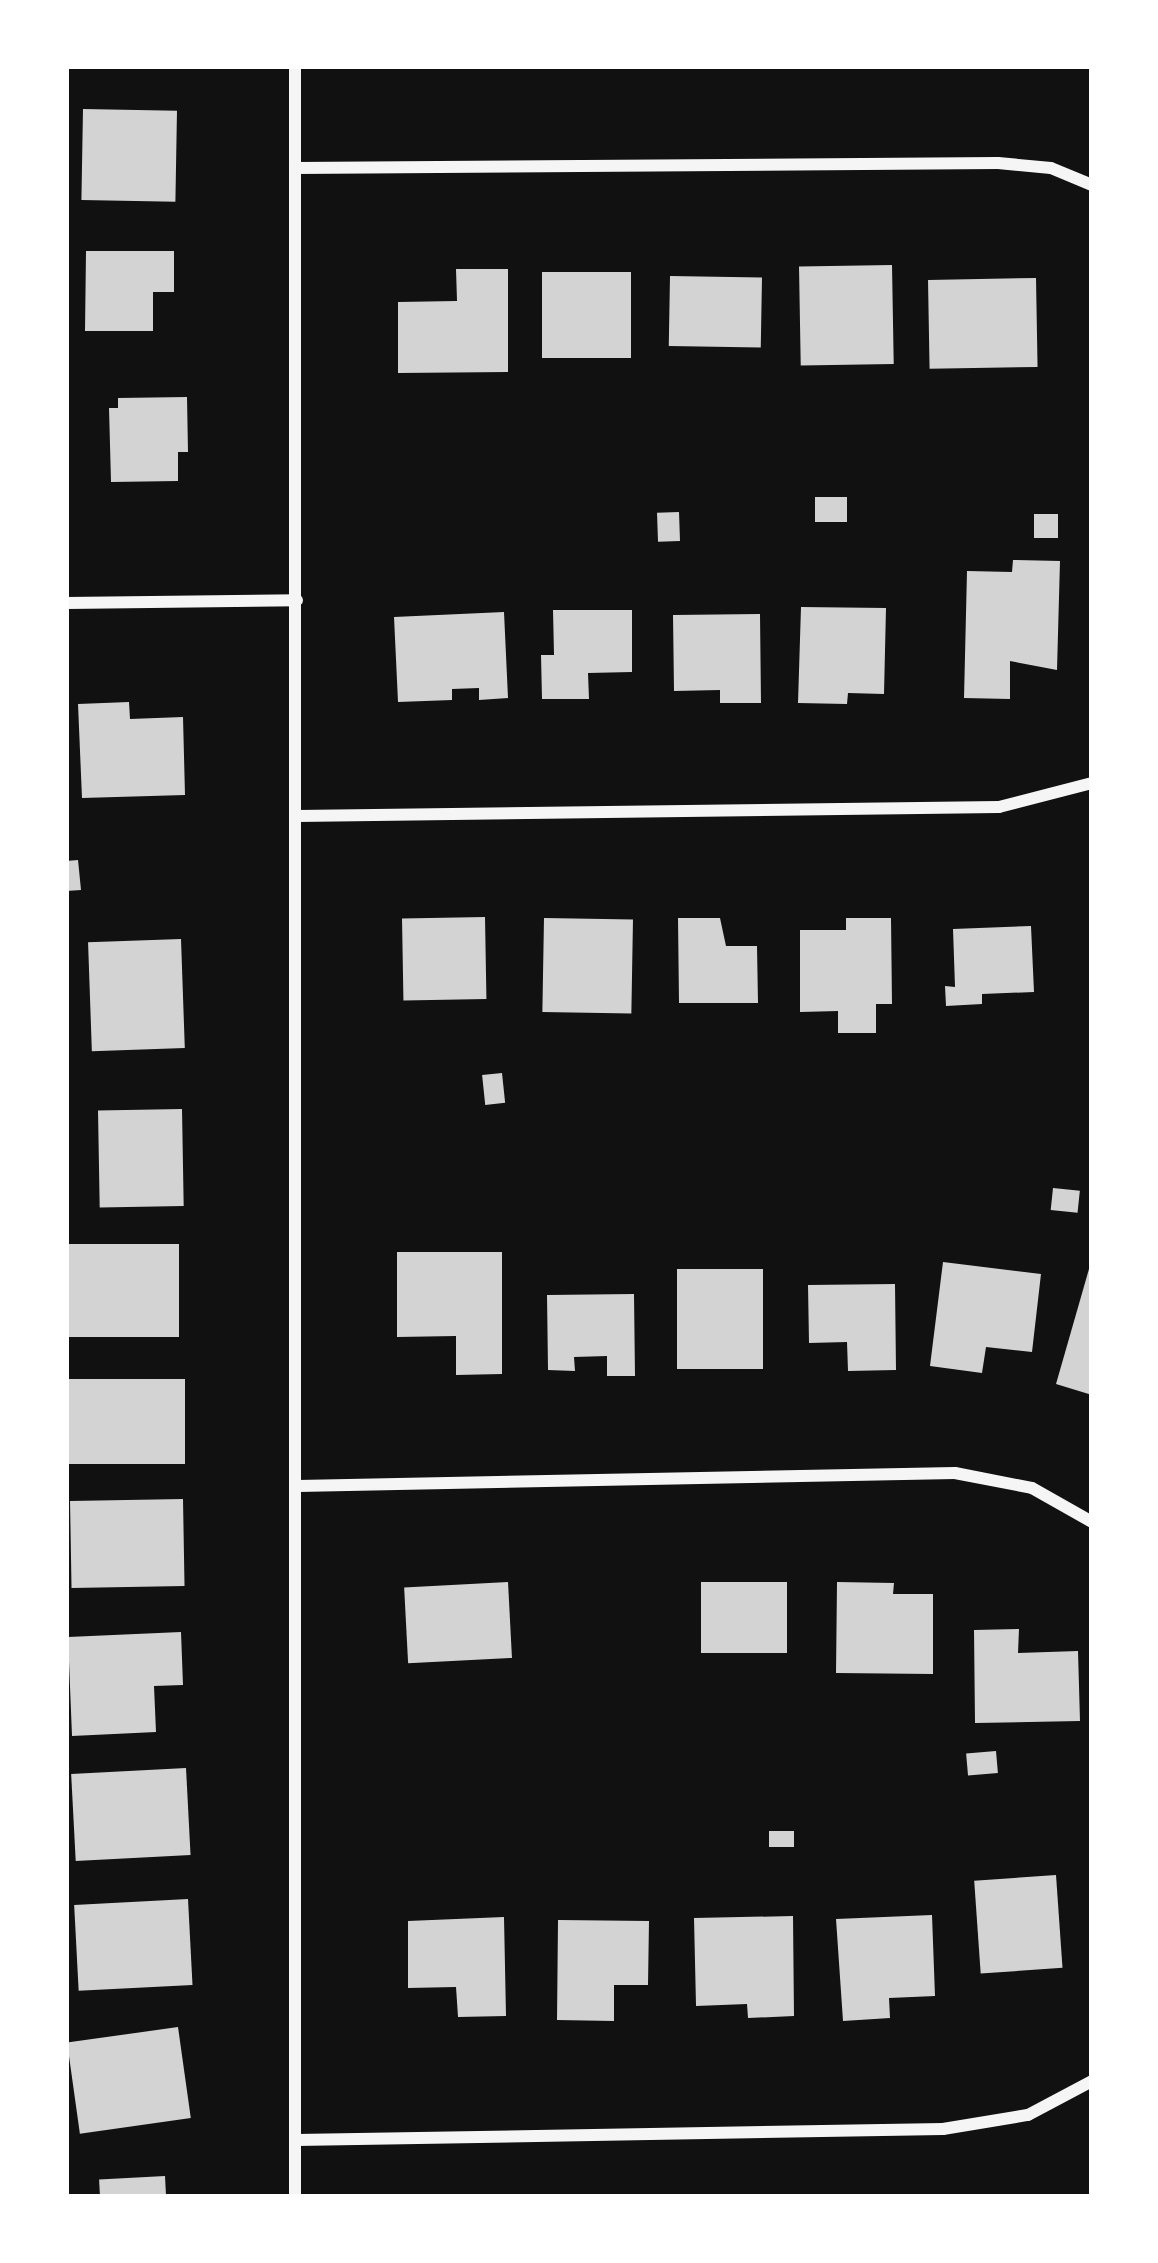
<!DOCTYPE html>
<html>
<head>
<meta charset="utf-8">
<style>
	body { margin:0 }
	#map { position:relative; width:1158px; height:2263px; overflow:hidden; background:#111; font-family:"Space Grotesk",sans-serif }
	div>[style] { position:absolute }
	[style*='--x'] { left:calc(var(--x)*1px); top:calc(var(--y)*1px); width:calc(var(--w)*1px); rotate:calc(var(--a)*1deg) }
	.building>* { inset:0; background:#d3d3d3; transform-origin:0 0 }
	.minor>* { height:12px; margin:-6px; padding:0 6px; transform-origin:6px; border-radius:6px; background:#f5f5f5 }
	span { translate:-50% -50%; white-space:nowrap; text-align:center; line-height:1.15; -webkit-text-stroke:12px #fff; paint-order:stroke }
	.frame { position:absolute; inset:0; border:69px solid #fff; pointer-events:none }
</style>
</head>
<body>
<div id="map">
	<div class="building">
		<i style="left:83px;top:109px;width:94px;height:91px;rotate:1deg"></i>
		<i style="clip-path:polygon(86px 251px,174px 251px,174px 292px,153px 292px,153px 331px,85px 331px)"></i>
		<i style="left:892px;top:265px;width:99px;height:93px;rotate:89deg"></i>
		<i style="clip-path:polygon(456px 269px,508px 269px,508px 372px,398px 373px,398px 302px,457px 301px)"></i>
		<i style="left:542px;top:272px;width:89px;height:86px"></i>
		<i style="left:670px;top:276px;width:92px;height:70px;rotate:1deg"></i>
		<i style="left:1036px;top:278px;width:89px;height:108px;rotate:89deg"></i>
		<i style="clip-path:polygon(187px 397px,188px 452px,178px 452px,178px 481px,111px 482px,109px 408px,118px 408px,118px 398px)"></i>
		<i style="left:815px;top:497px;width:32px;height:25px"></i>
		<i style="left:679px;top:512px;width:29px;height:22px;rotate:88deg"></i>
		<i style="left:1058px;top:514px;width:24px;height:24px;rotate:90deg"></i>
		<i style="clip-path:polygon(1013px 560px,1060px 561px,1057px 670px,1010px 661px,1010px 699px,964px 698px,967px 571px,1012px 572px)"></i>
		<i style="clip-path:polygon(801px 607px,886px 608px,884px 694px,848px 693px,847px 704px,798px 703px)"></i>
		<i style="clip-path:polygon(553px 610px,632px 610px,632px 672px,588px 673px,589px 699px,542px 699px,541px 655px,554px 655px)"></i>
		<i style="clip-path:polygon(504px 612px,508px 698px,479px 700px,479px 688px,452px 689px,452px 700px,398px 702px,394px 617px)"></i>
		<i style="clip-path:polygon(760px 614px,761px 703px,720px 703px,720px 690px,674px 691px,673px 615px)"></i>
		<i style="clip-path:polygon(129px 702px,130px 719px,183px 717px,185px 795px,82px 798px,78px 704px)"></i>
		<i style="clip-path:polygon(78px 860px,81px 890px,66px 891px,66px 861px)"></i>
		<i style="left:485px;top:917px;width:82px;height:83px;rotate:89deg"></i>
		<i style="left:544px;top:918px;width:89px;height:94px;rotate:1deg"></i>
		<i style="clip-path:polygon(678px 918px,720px 918px,726px 946px,757px 946px,758px 1003px,679px 1003px)"></i>
		<i style="clip-path:polygon(846px 918px,891px 918px,892px 1004px,876px 1004px,876px 1033px,838px 1033px,838px 1011px,800px 1012px,800px 930px,846px 930px)"></i>
		<i style="clip-path:polygon(1031px 926px,1034px 992px,982px 994px,982px 1004px,946px 1006px,945px 986px,955px 987px,953px 929px)"></i>
		<i style="left:181px;top:939px;width:109px;height:93px;rotate:88deg"></i>
		<i style="left:502px;top:1073px;width:30px;height:20px;rotate:84deg"></i>
		<i style="left:182px;top:1109px;width:97px;height:84px;rotate:89deg"></i>
		<i style="left:1053px;top:1188px;width:27px;height:22px;rotate:6deg"></i>
		<i style="left:69px;top:1244px;width:110px;height:93px"></i>
		<i style="clip-path:polygon(397px 1252px,502px 1252px,502px 1374px,456px 1375px,456px 1336px,397px 1337px)"></i>
		<i style="clip-path:polygon(943px 1262px,1041px 1274px,1032px 1352px,986px 1347px,982px 1373px,930px 1366px)"></i>
		<i style="clip-path:polygon(1091px 1262px,1092px 1262px,1092px 1395px,1056px 1384px)"></i>
		<i style="left:763px;top:1269px;width:100px;height:86px;rotate:90deg"></i>
		<i style="clip-path:polygon(895px 1284px,896px 1370px,848px 1371px,847px 1342px,809px 1343px,808px 1285px)"></i>
		<i style="clip-path:polygon(634px 1294px,635px 1376px,607px 1376px,607px 1356px,574px 1357px,575px 1371px,548px 1370px,547px 1295px)"></i>
		<i style="left:66px;top:1379px;width:119px;height:85px"></i>
		<i style="left:183px;top:1499px;width:87px;height:113px;rotate:89deg"></i>
		<i style="left:508px;top:1582px;width:76px;height:104px;rotate:87deg"></i>
		<i style="left:787px;top:1582px;width:71px;height:86px;rotate:90deg"></i>
		<i style="clip-path:polygon(837px 1582px,894px 1583px,893px 1594px,933px 1594px,933px 1674px,836px 1673px)"></i>
		<i style="clip-path:polygon(1019px 1629px,1018px 1653px,1078px 1651px,1080px 1721px,975px 1723px,974px 1630px)"></i>
		<i style="clip-path:polygon(181px 1632px,183px 1685px,154px 1686px,156px 1732px,72px 1736px,68px 1637px)"></i>
		<i style="left:996px;top:1751px;width:22px;height:30px;rotate:85deg"></i>
		<i style="left:186px;top:1768px;width:87px;height:115px;rotate:87deg"></i>
		<i style="left:769px;top:1831px;width:25px;height:16px"></i>
		<i style="left:1056px;top:1875px;width:93px;height:82px;rotate:86deg"></i>
		<i style="left:188px;top:1899px;width:86px;height:114px;rotate:87deg"></i>
		<i style="clip-path:polygon(932px 1915px,935px 1996px,889px 1998px,890px 2018px,843px 2021px,836px 1919px)"></i>
		<i style="clip-path:polygon(793px 1916px,794px 2016px,748px 2018px,747px 2004px,696px 2006px,694px 1918px)"></i>
		<i style="clip-path:polygon(504px 1917px,506px 2016px,458px 2017px,456px 1987px,408px 1988px,408px 1921px)"></i>
		<i style="clip-path:polygon(558px 1920px,649px 1921px,648px 1985px,614px 1985px,614px 2021px,557px 2020px)"></i>
		<i style="left:178px;top:2027px;width:92px;height:112px;rotate:82deg"></i>
		<i style="left:165px;top:2176px;width:21px;height:66px;rotate:87deg"></i>
	</div>
	<div class="minor">
		<i style="--x:295;--y:66;--w:2131;--a:90"></i>
		<i style="--x:295;--y:168;--w:703;--a:-0.41"></i>
		<i style="--x:998;--y:163;--w:53;--a:5.4"></i>
		<i style="--x:1051;--y:168;--w:44;--a:22.5"></i>
		<i style="--x:66;--y:603;--w:231;--a:-0.7"></i>
		<i style="--x:297;--y:816;--w:702;--a:-0.73"></i>
		<i style="--x:999;--y:807;--w:96;--a:-14.5"></i>
		<i style="--x:298;--y:1486;--w:657;--a:-1.13"></i>
		<i style="--x:955;--y:1473;--w:78;--a:11"></i>
		<i style="--x:1032;--y:1488;--w:69;--a:29.5"></i>
		<i style="--x:296;--y:2140;--w:647;--a:-0.97"></i>
		<i style="--x:943;--y:2129;--w:86;--a:-9.4"></i>
		<i style="--x:1028;--y:2115;--w:72;--a:-28"></i>
	</div>
	<div class="frame"></div>
</div>
</body>
</html>
